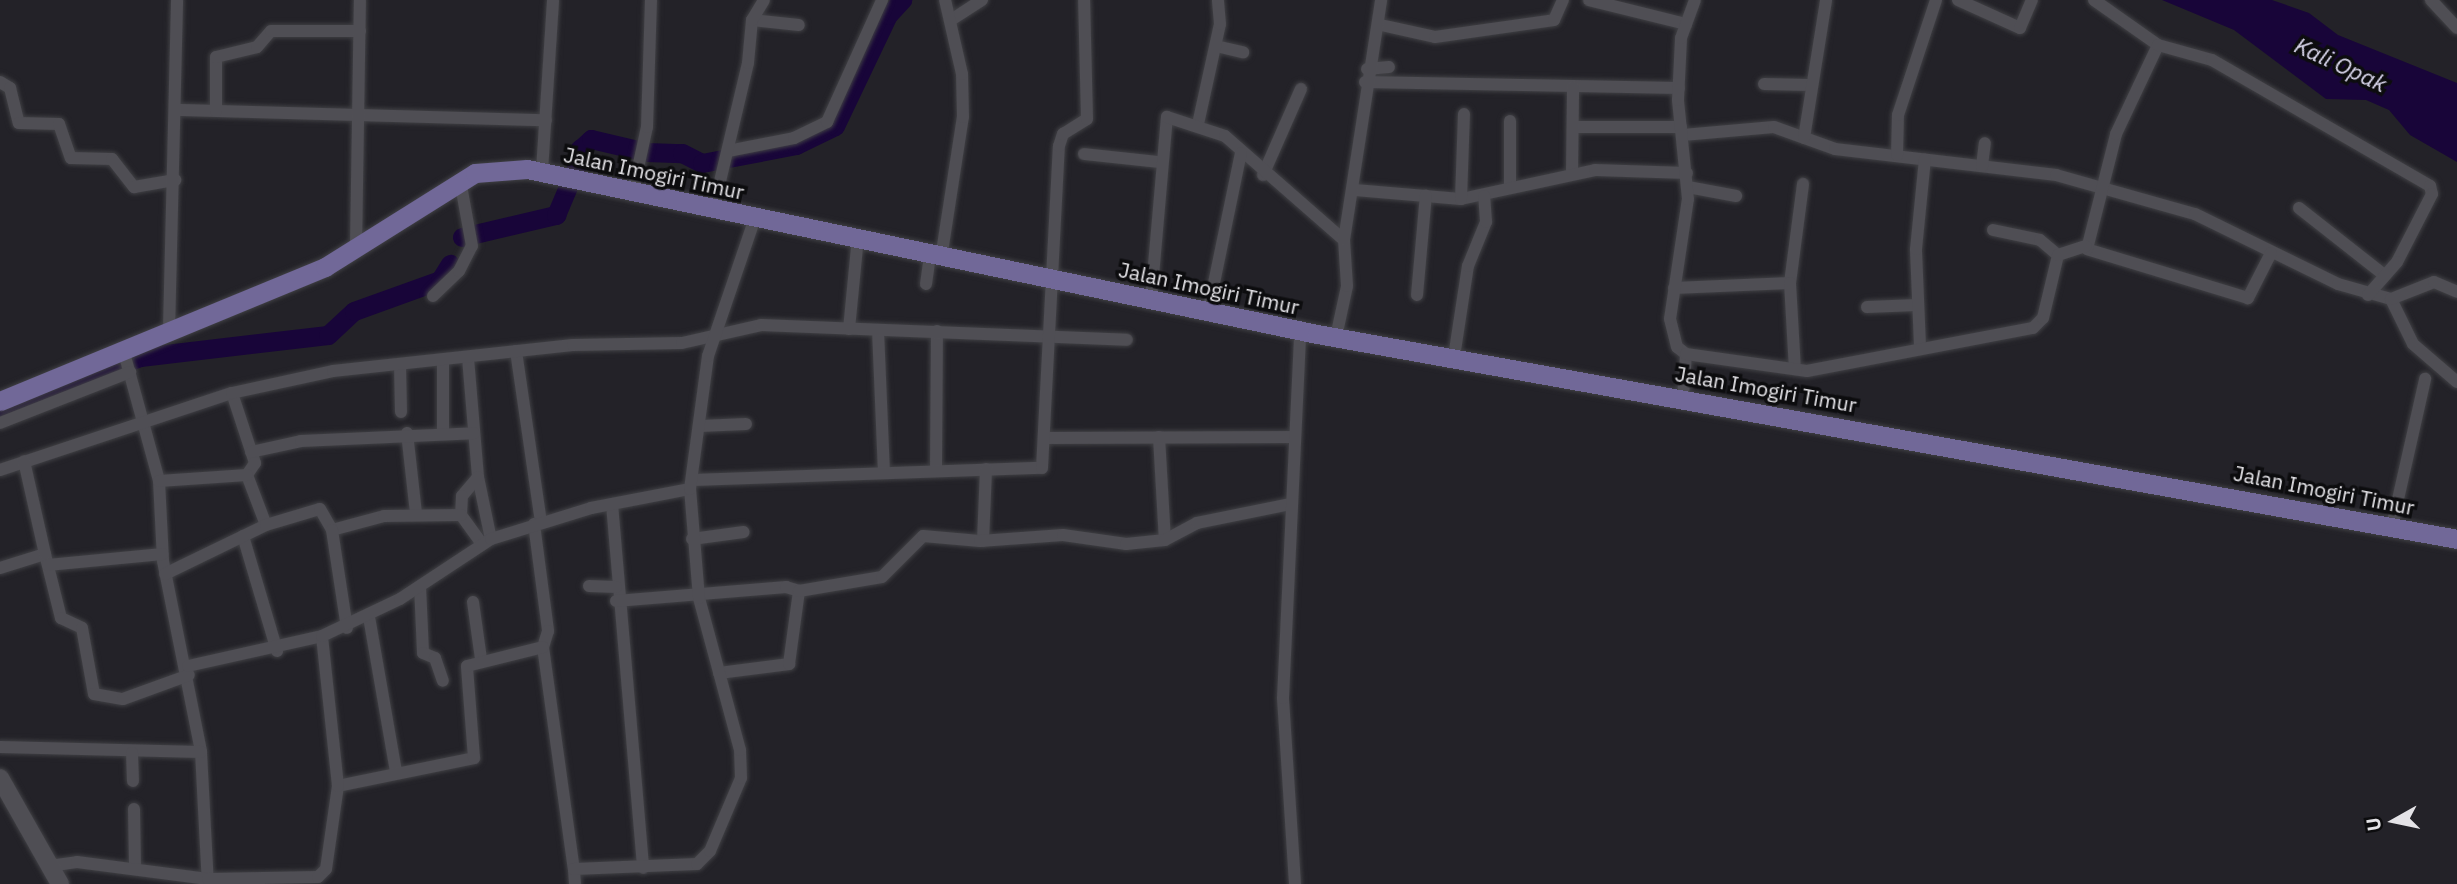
<!DOCTYPE html>
<html>
<head>
<meta charset="utf-8">
<style>
	body { margin:0 }
	#map { position:relative; width:2457px; height:884px; overflow:hidden; background:#232228; font-family:"IBM Plex Sans",sans-serif }
	div>[style] { position:absolute }
	[style*='--x'] { left:calc(var(--x)*1px); top:calc(var(--y)*1px); width:calc(var(--w)*1px); rotate:calc(var(--a)*1deg) }
	.water>* { inset:0; background:#180539 }
	.river>* { height:19px; margin:-9.5px; padding:0 9.5px; transform-origin:9.5px; border-radius:9.5px; background:#180539 }
	.roads { filter:drop-shadow(0 0 2px #404044) drop-shadow(0 0 2px #404044) }
	.minor>* { height:12px; margin:-6px; padding:0 6px; transform-origin:6px; border-radius:6px; background:#4f4e54 }
	.secondary>* { height:18px; margin:-9px; padding:0 9px; transform-origin:9px; border-radius:9px; background:#4f4e54 }
	.primary>* { height:19px; margin:-9.5px; padding:0 9.5px; transform-origin:9.5px; border-radius:9.5px; background:#716898 }
	span { translate:-50% -50%; white-space:nowrap; text-align:center; line-height:1.15; -webkit-text-stroke:7px #0c0c0e; paint-order:stroke }
	.street-label { font-size:21px; color:#e4e3e7 }
	.water-label { font-size:23px; color:#dcd9ef; font-style:italic }
	.north { position:absolute; left:2359px; top:786px; width:70px; height:70px; -webkit-text-stroke:5px #0c0c0e; paint-order:stroke; rotate:261deg; font-size:19px; font-weight:700; line-height:28px; text-align:center; color:#e4e3e7 }
	.north::after { content:''; display:block; margin:auto; width:24px; height:32px; background:#e4e3e7; clip-path:polygon(50% 0,100% 100%,50% 72%,0 100%) }
</style>
</head>
<body>
<div id="map">
	<div class="water">
		<i style="clip-path:polygon(2162px 0,2272px 0,2309px 13px,2338px 35px,2457px 83px,2457px 162px,2410px 135px,2389px 110px,2366px 100px,2326px 99px,2234px 30px)"></i>
	</div>
	<div class="river">
		<i style="--x:646;--y:152;--w:36;--a:2"></i>
		<i style="--x:682;--y:153;--w:22;--a:27"></i>
		<i style="--x:702;--y:163;--w:96;--a:-10.8"></i>
		<i style="--x:796;--y:145;--w:43;--a:-26"></i>
		<i style="--x:835;--y:126;--w:123;--a:-64.5"></i>
		<i style="--x:888;--y:15;--w:21;--a:-47"></i>
		<i style="--x:575;--y:172;--w:24;--a:-78"></i>
		<i style="--x:580;--y:149;--w:15;--a:-42"></i>
		<i style="--x:591;--y:139;--w:48;--a:13.2"></i>
		<i style="--x:462;--y:237;--w:97;--a:-13.2"></i>
		<i style="--x:556;--y:215;--w:33;--a:-67"></i>
		<i style="--x:0;--y:414;--w:151;--a:-22.2"></i>
		<i style="--x:140;--y:357;--w:189;--a:-6.7"></i>
		<i style="--x:328;--y:335;--w:35;--a:-43"></i>
		<i style="--x:354;--y:311;--w:91;--a:-19.8"></i>
		<i style="--x:440;--y:280;--w:19;--a:-58"></i>
	</div>
	<div class="roads">
		<div class="minor">
			<i style="--x:1589;--y:0;--w:100;--a:13.9"></i>
			<i style="--x:1958;--y:0;--w:68;--a:24.3"></i>
			<i style="--x:2020;--y:28;--w:30;--a:-67"></i>
			<i style="--x:2094;--y:0;--w:78;--a:35.1"></i>
			<i style="--x:2431;--y:0;--w:38;--a:47"></i>
			<i style="--x:752;--y:20;--w:47;--a:6.1"></i>
			<i style="--x:951;--y:20;--w:37;--a:-33"></i>
			<i style="--x:1381;--y:25;--w:55;--a:12.5"></i>
			<i style="--x:1435;--y:37;--w:120;--a:-8.1"></i>
			<i style="--x:1554;--y:20;--w:22;--a:-66"></i>
			<i style="--x:1216;--y:46;--w:28;--a:13"></i>
			<i style="--x:1367;--y:69;--w:22;--a:-5"></i>
			<i style="--x:0;--y:82;--w:12;--a:31"></i>
			<i style="--x:10;--y:88;--w:36;--a:76"></i>
			<i style="--x:19;--y:123;--w:40;--a:1.4"></i>
			<i style="--x:59;--y:124;--w:36;--a:71"></i>
			<i style="--x:71;--y:158;--w:41;--a:1.4"></i>
			<i style="--x:112;--y:159;--w:36;--a:52"></i>
			<i style="--x:134;--y:187;--w:42;--a:-9.7"></i>
			<i style="--x:1365;--y:82;--w:314;--a:1.1"></i>
			<i style="--x:1764;--y:84;--w:46;--a:1.2"></i>
			<i style="--x:179;--y:110;--w:367;--a:1.6"></i>
			<i style="--x:216;--y:111;--w:54;--a:-90"></i>
			<i style="--x:216;--y:57;--w:42;--a:-13.7"></i>
			<i style="--x:257;--y:47;--w:21;--a:-49"></i>
			<i style="--x:271;--y:31;--w:89;--a:0"></i>
			<i style="--x:1510;--y:121;--w:65;--a:90"></i>
			<i style="--x:1198;--y:124;--w:102;--a:-77.6"></i>
			<i style="--x:1220;--y:24;--w:24;--a:-95"></i>
			<i style="--x:1574;--y:127;--w:107;--a:0"></i>
			<i style="--x:1683;--y:135;--w:91;--a:-5"></i>
			<i style="--x:1774;--y:127;--w:65;--a:19.8"></i>
			<i style="--x:1835;--y:149;--w:223;--a:6.7"></i>
			<i style="--x:2056;--y:175;--w:144;--a:15.7"></i>
			<i style="--x:2195;--y:214;--w:159;--a:26.1"></i>
			<i style="--x:2338;--y:284;--w:55;--a:15.8"></i>
			<i style="--x:2391;--y:299;--w:50;--a:63.9"></i>
			<i style="--x:2413;--y:344;--w:58;--a:40.8"></i>
			<i style="--x:1804;--y:138;--w:140;--a:-80.9"></i>
			<i style="--x:728;--y:151;--w:67;--a:-11.1"></i>
			<i style="--x:794;--y:138;--w:37;--a:-26"></i>
			<i style="--x:827;--y:122;--w:134;--a:-65.7"></i>
			<i style="--x:1084;--y:154;--w:75;--a:6.1"></i>
			<i style="--x:1897;--y:155;--w:40;--a:-88.6"></i>
			<i style="--x:1898;--y:115;--w:121;--a:-71.7"></i>
			<i style="--x:1982;--y:166;--w:23;--a:-83"></i>
			<i style="--x:542;--y:171;--w:171;--a:-86.3"></i>
			<i style="--x:1572;--y:174;--w:87;--a:-89.3"></i>
			<i style="--x:1263;--y:175;--w:94;--a:-66.2"></i>
			<i style="--x:1688;--y:187;--w:49;--a:10.6"></i>
			<i style="--x:1355;--y:190;--w:106;--a:4.9"></i>
			<i style="--x:1461;--y:199;--w:137;--a:-12.2"></i>
			<i style="--x:1595;--y:170;--w:92;--a:1.9"></i>
			<i style="--x:633;--y:191;--w:66;--a:-77.7"></i>
			<i style="--x:647;--y:127;--w:127;--a:-88.2"></i>
			<i style="--x:1461;--y:199;--w:85;--a:-88"></i>
			<i style="--x:2299;--y:208;--w:108;--a:38.2"></i>
			<i style="--x:713;--y:211;--w:152;--a:-76.7"></i>
			<i style="--x:748;--y:63;--w:43;--a:-84.7"></i>
			<i style="--x:752;--y:20;--w:23;--a:-59"></i>
			<i style="--x:1993;--y:230;--w:48;--a:12"></i>
			<i style="--x:2040;--y:240;--w:23;--a:40"></i>
			<i style="--x:356;--y:248;--w:248;--a:-89.1"></i>
			<i style="--x:942;--y:252;--w:137;--a:-81.2"></i>
			<i style="--x:963;--y:117;--w:43;--a:-91.3"></i>
			<i style="--x:962;--y:74;--w:76;--a:-102.9"></i>
			<i style="--x:2271;--y:253;--w:51;--a:117.1"></i>
			<i style="--x:2248;--y:298;--w:168;--a:-163.1"></i>
			<i style="--x:2087;--y:249;--w:119;--a:-75.8"></i>
			<i style="--x:2116;--y:134;--w:98;--a:-64.7"></i>
			<i style="--x:2158;--y:45;--w:56;--a:15.5"></i>
			<i style="--x:2212;--y:60;--w:252;--a:30"></i>
			<i style="--x:2430;--y:186;--w:8;--a:76"></i>
			<i style="--x:2432;--y:194;--w:76;--a:117.2"></i>
			<i style="--x:2397;--y:262;--w:44;--a:131.3"></i>
			<i style="--x:1790;--y:283;--w:100;--a:-82.5"></i>
			<i style="--x:926;--y:284;--w:34;--a:-82"></i>
			<i style="--x:1674;--y:288;--w:116;--a:-2.5"></i>
			<i style="--x:1790;--y:283;--w:86;--a:86.7"></i>
			<i style="--x:1417;--y:295;--w:100;--a:-84.9"></i>
			<i style="--x:433;--y:296;--w:36;--a:-44"></i>
			<i style="--x:459;--y:271;--w:28;--a:-63"></i>
			<i style="--x:472;--y:246;--w:67;--a:-100.3"></i>
			<i style="--x:1151;--y:299;--w:183;--a:-85"></i>
			<i style="--x:1167;--y:117;--w:61;--a:18.1"></i>
			<i style="--x:1225;--y:136;--w:158;--a:41.2"></i>
			<i style="--x:2391;--y:299;--w:46;--a:-21.6"></i>
			<i style="--x:2434;--y:282;--w:25;--a:23"></i>
			<i style="--x:1867;--y:307;--w:50;--a:-2.3"></i>
			<i style="--x:1208;--y:312;--w:162;--a:-78.3"></i>
			<i style="--x:849;--y:329;--w:91;--a:-84.4"></i>
			<i style="--x:169;--y:330;--w:330;--a:-88.6"></i>
			<i style="--x:878;--y:330;--w:142;--a:87.6"></i>
			<i style="--x:1336;--y:337;--w:52;--a:-77.8"></i>
			<i style="--x:1347;--y:286;--w:46;--a:-93.7"></i>
			<i style="--x:1344;--y:240;--w:243;--a:-81.2"></i>
			<i style="--x:1920;--y:346;--w:97;--a:-92.4"></i>
			<i style="--x:1916;--y:249;--w:90;--a:-84.3"></i>
			<i style="--x:123;--y:349;--w:137;--a:74.7"></i>
			<i style="--x:159;--y:481;--w:80;--a:87.1"></i>
			<i style="--x:163;--y:561;--w:195;--a:78.7"></i>
			<i style="--x:201;--y:752;--w:132;--a:87"></i>
			<i style="--x:516;--y:351;--w:173;--a:81.7"></i>
			<i style="--x:1686;--y:354;--w:11;--a:-142"></i>
			<i style="--x:1677;--y:347;--w:29;--a:-104"></i>
			<i style="--x:1670;--y:319;--w:121;--a:-81.5"></i>
			<i style="--x:1688;--y:199;--w:100;--a:-95.8"></i>
			<i style="--x:1678;--y:100;--w:62;--a:-87.2"></i>
			<i style="--x:1681;--y:38;--w:40;--a:-69.8"></i>
			<i style="--x:1454;--y:357;--w:92;--a:-81.3"></i>
			<i style="--x:1468;--y:266;--w:48;--a:-67.8"></i>
			<i style="--x:1486;--y:222;--w:26;--a:-94"></i>
			<i style="--x:468;--y:358;--w:119;--a:85.2"></i>
			<i style="--x:478;--y:477;--w:63;--a:78.2"></i>
			<i style="--x:443;--y:361;--w:72;--a:90"></i>
			<i style="--x:400;--y:365;--w:47;--a:88.8"></i>
			<i style="--x:232;--y:393;--w:74;--a:71.8"></i>
			<i style="--x:255;--y:463;--w:14;--a:124"></i>
			<i style="--x:247;--y:475;--w:53;--a:69.2"></i>
			<i style="--x:1683;--y:397;--w:43;--a:-86"></i>
			<i style="--x:1686;--y:354;--w:122;--a:8"></i>
			<i style="--x:1807;--y:371;--w:230;--a:-10.8"></i>
			<i style="--x:2033;--y:328;--w:14;--a:-45"></i>
			<i style="--x:2043;--y:318;--w:65;--a:-76.6"></i>
			<i style="--x:2058;--y:255;--w:29;--a:-18"></i>
			<i style="--x:0;--y:423;--w:140;--a:-21.4"></i>
			<i style="--x:700;--y:426;--w:46;--a:-2.5"></i>
			<i style="--x:407;--y:433;--w:81;--a:83.6"></i>
			<i style="--x:1159;--y:437;--w:103;--a:86.7"></i>
			<i style="--x:1048;--y:438;--w:247;--a:-0.2"></i>
			<i style="--x:251;--y:452;--w:51;--a:-12.4"></i>
			<i style="--x:301;--y:441;--w:173;--a:-2.6"></i>
			<i style="--x:936;--y:469;--w:138;--a:-89.6"></i>
			<i style="--x:0;--y:470;--w:244;--a:-18.4"></i>
			<i style="--x:232;--y:393;--w:103;--a:-12.3"></i>
			<i style="--x:333;--y:371;--w:241;--a:-6.2"></i>
			<i style="--x:573;--y:345;--w:109;--a:-1.1"></i>
			<i style="--x:682;--y:343;--w:81;--a:-12.8"></i>
			<i style="--x:761;--y:325;--w:366;--a:2.3"></i>
			<i style="--x:478;--y:477;--w:25;--a:130"></i>
			<i style="--x:462;--y:496;--w:19;--a:93"></i>
			<i style="--x:461;--y:515;--w:36;--a:54"></i>
			<i style="--x:692;--y:480;--w:350;--a:-2"></i>
			<i style="--x:1042;--y:468;--w:322;--a:-87"></i>
			<i style="--x:1059;--y:146;--w:13;--a:-72"></i>
			<i style="--x:1063;--y:134;--w:28;--a:-32"></i>
			<i style="--x:1087;--y:119;--w:119;--a:-91.4"></i>
			<i style="--x:159;--y:481;--w:88;--a:-3.9"></i>
			<i style="--x:612;--y:504;--w:365;--a:85.1"></i>
			<i style="--x:534;--y:524;--w:108;--a:82.5"></i>
			<i style="--x:548;--y:631;--w:17;--a:107"></i>
			<i style="--x:543;--y:647;--w:224;--a:82.1"></i>
			<i style="--x:2392;--y:526;--w:151;--a:-77.3"></i>
			<i style="--x:332;--y:530;--w:54;--a:-15.1"></i>
			<i style="--x:384;--y:516;--w:77;--a:-0.7"></i>
			<i style="--x:243;--y:536;--w:120;--a:73.5"></i>
			<i style="--x:692;--y:539;--w:52;--a:-7.7"></i>
			<i style="--x:983;--y:541;--w:72;--a:-87.6"></i>
			<i style="--x:45;--y:554;--w:66;--a:76"></i>
			<i style="--x:61;--y:618;--w:23;--a:25"></i>
			<i style="--x:82;--y:628;--w:67;--a:79.7"></i>
			<i style="--x:94;--y:694;--w:29;--a:10"></i>
			<i style="--x:123;--y:699;--w:70;--a:-20"></i>
			<i style="--x:48;--y:565;--w:115;--a:-5.5"></i>
			<i style="--x:0;--y:568;--w:47;--a:-17.3"></i>
			<i style="--x:45;--y:554;--w:95;--a:-102.7"></i>
			<i style="--x:165;--y:574;--w:112;--a:-25.9"></i>
			<i style="--x:266;--y:525;--w:56;--a:-16.5"></i>
			<i style="--x:320;--y:509;--w:24;--a:60"></i>
			<i style="--x:332;--y:530;--w:99;--a:81.3"></i>
			<i style="--x:420;--y:586;--w:67;--a:87.4"></i>
			<i style="--x:423;--y:653;--w:13;--a:23"></i>
			<i style="--x:435;--y:658;--w:24;--a:71"></i>
			<i style="--x:589;--y:586;--w:27;--a:2"></i>
			<i style="--x:616;--y:601;--w:171;--a:-4.7"></i>
			<i style="--x:786;--y:587;--w:14;--a:17"></i>
			<i style="--x:473;--y:602;--w:58;--a:82"></i>
			<i style="--x:369;--y:617;--w:157;--a:80.1"></i>
			<i style="--x:188;--y:666;--w:137;--a:-12.6"></i>
			<i style="--x:719;--y:673;--w:71;--a:-7.3"></i>
			<i style="--x:789;--y:664;--w:74;--a:-82.2"></i>
			<i style="--x:799;--y:591;--w:84;--a:-9.6"></i>
			<i style="--x:882;--y:577;--w:58;--a:-45"></i>
			<i style="--x:923;--y:536;--w:57;--a:5"></i>
			<i style="--x:980;--y:541;--w:83;--a:-4.1"></i>
			<i style="--x:1063;--y:535;--w:64;--a:8.1"></i>
			<i style="--x:1126;--y:544;--w:39;--a:-6"></i>
			<i style="--x:1165;--y:540;--w:36;--a:-28"></i>
			<i style="--x:1197;--y:523;--w:95;--a:-11.5"></i>
			<i style="--x:0;--y:747;--w:201;--a:1.4"></i>
			<i style="--x:132;--y:753;--w:28;--a:88"></i>
			<i style="--x:338;--y:786;--w:139;--a:-11.6"></i>
			<i style="--x:474;--y:758;--w:92;--a:-94.4"></i>
			<i style="--x:467;--y:666;--w:78;--a:-14"></i>
			<i style="--x:134;--y:809;--w:60;--a:89"></i>
			<i style="--x:49;--y:866;--w:28;--a:-8"></i>
			<i style="--x:77;--y:862;--w:132;--a:7.4"></i>
			<i style="--x:208;--y:879;--w:110;--a:-1"></i>
			<i style="--x:318;--y:877;--w:11;--a:-45"></i>
			<i style="--x:326;--y:869;--w:84;--a:-81.8"></i>
			<i style="--x:338;--y:786;--w:151;--a:-96.1"></i>
			<i style="--x:322;--y:636;--w:86;--a:-25.4"></i>
			<i style="--x:400;--y:599;--w:109;--a:-33.4"></i>
			<i style="--x:491;--y:539;--w:105;--a:-17.2"></i>
			<i style="--x:591;--y:508;--w:101;--a:-10.9"></i>
			<i style="--x:575;--y:884;--w:15;--a:-94"></i>
			<i style="--x:574;--y:869;--w:123;--a:-2.3"></i>
			<i style="--x:697;--y:864;--w:18;--a:-45"></i>
			<i style="--x:710;--y:851;--w:79;--a:-67"></i>
			<i style="--x:741;--y:778;--w:28;--a:-92"></i>
			<i style="--x:740;--y:750;--w:157;--a:-105.1"></i>
			<i style="--x:699;--y:598;--w:109;--a:-94.7"></i>
			<i style="--x:690;--y:489;--w:134;--a:-82.3"></i>
			<i style="--x:708;--y:356;--w:146;--a:-71.2"></i>
			<i style="--x:1295;--y:884;--w:186;--a:-93.7"></i>
			<i style="--x:1283;--y:698;--w:367;--a:-87.3"></i>
		</div>
		<div class="secondary">
			<i style="--x:0;--y:778;--w:122;--a:60.5"></i>
		</div>
		<div class="primary">
			<i style="--x:0;--y:401;--w:352;--a:-22.4"></i>
			<i style="--x:325;--y:267;--w:177;--a:-32.1"></i>
			<i style="--x:475;--y:173;--w:52;--a:-4.4"></i>
			<i style="--x:527;--y:169;--w:807;--a:11.8"></i>
			<i style="--x:1317;--y:334;--w:1158;--a:10.19"></i>
		</div>
	</div>
	<div class="street-label">
		<span style="left:654px;top:173px;rotate:12deg">Jalan Imogiri Timur</span>
		<span style="left:1209px;top:288px;rotate:12deg">Jalan Imogiri Timur</span>
		<span style="left:1766px;top:389px;rotate:10deg">Jalan Imogiri Timur</span>
		<span style="left:2324px;top:490px;rotate:11deg">Jalan Imogiri Timur</span>
	</div>
	<div class="water-label">
		<span style="left:2341px;top:64px;rotate:25deg">Kali Opak</span>
	</div>
	<div class="north">U</div>
</div>
</body>
</html>
